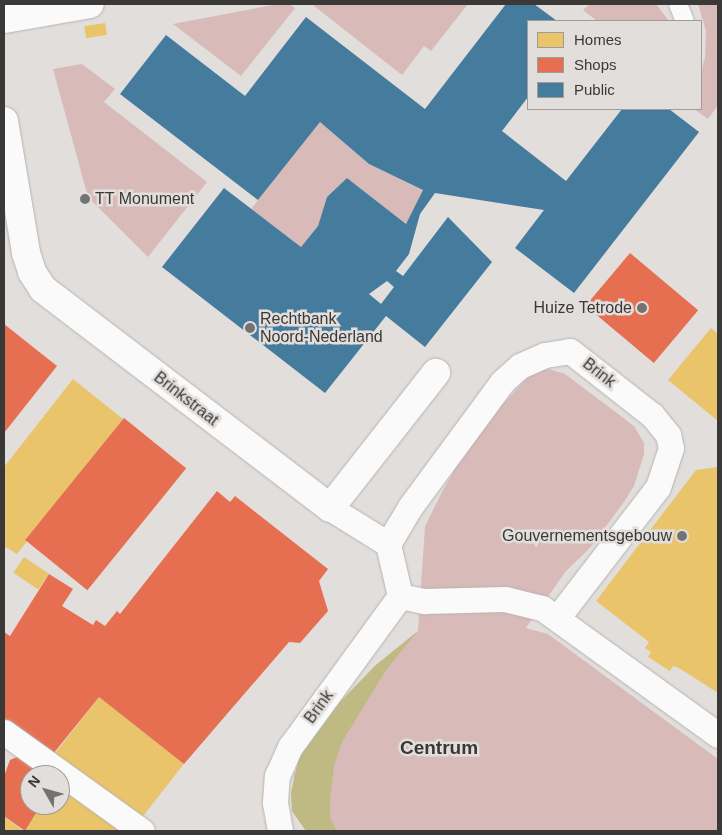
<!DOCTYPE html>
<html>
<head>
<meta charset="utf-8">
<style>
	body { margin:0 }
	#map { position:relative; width:722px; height:835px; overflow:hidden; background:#e1dedc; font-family:Arial,sans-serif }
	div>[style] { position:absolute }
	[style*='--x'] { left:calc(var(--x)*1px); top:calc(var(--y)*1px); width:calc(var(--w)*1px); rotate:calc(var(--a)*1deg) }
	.green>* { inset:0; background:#d8bbb8 }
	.water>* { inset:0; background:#bfba83 }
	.homes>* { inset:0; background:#e9c46a; transform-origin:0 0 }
	.shops>* { inset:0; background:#e76f51; transform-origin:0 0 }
	.public>* { inset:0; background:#457b9d }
	.roads { filter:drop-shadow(0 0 1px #b6b4b2) drop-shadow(0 0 1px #b6b4b2) }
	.service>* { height:18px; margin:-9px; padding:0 9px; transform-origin:9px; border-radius:9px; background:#fafafa }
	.pedestrian>* { height:25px; margin:-12.5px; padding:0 12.5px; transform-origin:12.5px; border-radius:12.5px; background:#fafafa }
	.minor>* { height:28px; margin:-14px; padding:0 14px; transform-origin:14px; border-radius:14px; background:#fafafa }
	.dots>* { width:14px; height:14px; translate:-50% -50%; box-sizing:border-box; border:2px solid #e2dedb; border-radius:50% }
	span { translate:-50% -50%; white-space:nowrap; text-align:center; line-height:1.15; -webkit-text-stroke:5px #e2dedb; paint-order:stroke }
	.poi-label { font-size:16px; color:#3a3937 }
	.left { translate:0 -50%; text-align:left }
	.right { translate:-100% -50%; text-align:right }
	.street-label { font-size:16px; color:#3a3937 }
	.quarter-label { font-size:19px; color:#3b3835; font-weight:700 }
	.frame { position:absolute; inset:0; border:5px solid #3a3937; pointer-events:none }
	.legend { position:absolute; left:527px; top:20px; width:175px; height:90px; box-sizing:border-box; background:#e2dedb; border:1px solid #9f9c99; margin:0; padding:6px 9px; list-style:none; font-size:15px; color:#3a3937 }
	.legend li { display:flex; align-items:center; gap:10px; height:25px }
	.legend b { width:25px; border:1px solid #9f9c99 }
	.north { position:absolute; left:20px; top:765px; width:50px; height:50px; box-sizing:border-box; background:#e2dedb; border:1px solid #9f9c99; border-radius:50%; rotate:308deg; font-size:14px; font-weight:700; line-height:20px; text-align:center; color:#3a3937 }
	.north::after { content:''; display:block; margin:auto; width:18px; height:22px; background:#747371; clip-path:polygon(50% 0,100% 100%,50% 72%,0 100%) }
</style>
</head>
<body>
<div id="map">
	<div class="green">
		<i style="clip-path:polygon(278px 4px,289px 4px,295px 8px,241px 76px,173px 24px)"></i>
		<i style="clip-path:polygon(316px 4px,468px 4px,431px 51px,424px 46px,402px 75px,314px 6px)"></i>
		<i style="clip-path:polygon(590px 4px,656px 4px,669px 21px,597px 21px,583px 10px)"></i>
		<i style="clip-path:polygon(698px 4px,718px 4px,718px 105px,708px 119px,694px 109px,701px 109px,701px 73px,705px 57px,706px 31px)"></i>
		<i style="clip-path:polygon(82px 64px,115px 89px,104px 102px,207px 182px,148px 257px,88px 197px,53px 69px)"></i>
		<i style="clip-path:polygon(320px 122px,369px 164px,423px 190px,406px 224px,347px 178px,327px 197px,318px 226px,301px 247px,251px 209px)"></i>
		<i style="clip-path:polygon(549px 369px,565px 374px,634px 426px,644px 443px,644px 454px,634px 486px,624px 502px,590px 548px,566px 571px,526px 628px,548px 634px,718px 759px,718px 831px,306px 831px,292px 811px,294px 774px,340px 702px,376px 665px,418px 631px,425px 526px,441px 494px,459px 462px,501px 406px,528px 377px,538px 370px)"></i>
	</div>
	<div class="water">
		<i style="clip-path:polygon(418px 631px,386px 670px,342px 742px,334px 766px,330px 800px,330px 817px,337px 831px,306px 831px,292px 811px,291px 793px,299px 757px,340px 702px,376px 665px)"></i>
	</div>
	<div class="homes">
		<i style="left:105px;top:23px;width:12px;height:21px;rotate:81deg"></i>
		<i style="clip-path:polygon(711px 328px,718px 334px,718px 421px,668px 380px)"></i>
		<i style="clip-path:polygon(73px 379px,123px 419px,17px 554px,4px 546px,4px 467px)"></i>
		<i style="clip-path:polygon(718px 467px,718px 693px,679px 668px,673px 666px,670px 671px,648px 657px,651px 652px,645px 648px,649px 642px,596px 601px,696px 470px)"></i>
		<i style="left:24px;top:557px;width:30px;height:19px;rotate:34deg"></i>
		<i style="left:99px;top:697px;width:108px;height:73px;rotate:38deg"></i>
		<i style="clip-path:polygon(60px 784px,67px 790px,120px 831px,25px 831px,41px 805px,60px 805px)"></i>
		<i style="clip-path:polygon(4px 816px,23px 831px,4px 831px)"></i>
	</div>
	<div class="shops">
		<i style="left:630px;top:253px;width:89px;height:69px;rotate:40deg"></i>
		<i style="clip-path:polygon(4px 324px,57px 366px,4px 433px)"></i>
		<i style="left:124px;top:418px;width:80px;height:157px;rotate:39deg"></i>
		<i style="clip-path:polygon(217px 491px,230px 502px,235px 496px,328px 569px,319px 581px,328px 611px,300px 643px,289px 642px,184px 764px,99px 697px,53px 754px,4px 719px,4px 632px,10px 636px,49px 574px,73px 589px,62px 606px,93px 625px,96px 620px,105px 626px,117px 611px,120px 614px)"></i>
		<i style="clip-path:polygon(17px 757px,46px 775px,30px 775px,30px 805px,41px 805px,25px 831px,4px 816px,4px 776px,10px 760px)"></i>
	</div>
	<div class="public">
		<i style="clip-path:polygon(evenodd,506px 4px,534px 4px,557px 21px,528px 21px,528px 97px,502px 131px,566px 181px,622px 109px,669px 109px,699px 132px,574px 293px,515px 248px,544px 210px,435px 193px,420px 214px,409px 254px,396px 271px,403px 276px,448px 217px,492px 262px,425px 347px,386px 316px,325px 393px,162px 267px,224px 188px,301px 247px,318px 226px,327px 197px,347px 178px,406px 224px,423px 190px,369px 164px,320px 122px,258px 200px,120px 94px,166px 35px,245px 96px,306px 17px,425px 109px,506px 4px,387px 281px,394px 287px,381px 304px,369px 294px,387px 281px)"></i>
	</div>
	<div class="roads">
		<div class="service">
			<i style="--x:678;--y:4;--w:18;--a:68"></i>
		</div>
		<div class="pedestrian">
			<i style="--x:330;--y:508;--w:68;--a:31.8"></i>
			<i style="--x:400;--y:596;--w:25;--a:12"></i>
			<i style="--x:424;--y:601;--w:81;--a:-1.4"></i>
			<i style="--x:505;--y:599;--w:38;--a:14"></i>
			<i style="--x:542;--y:608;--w:217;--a:35.8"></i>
			<i style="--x:4;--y:732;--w:170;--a:35.7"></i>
			<i style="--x:280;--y:831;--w:29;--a:-100"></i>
			<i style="--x:275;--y:802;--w:26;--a:-86"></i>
			<i style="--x:277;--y:776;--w:32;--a:-66"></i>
			<i style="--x:290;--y:747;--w:187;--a:-53.9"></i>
			<i style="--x:400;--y:596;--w:53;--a:-103"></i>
			<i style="--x:388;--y:544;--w:43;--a:-59.3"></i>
			<i style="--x:410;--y:507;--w:155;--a:-53.6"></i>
			<i style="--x:502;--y:382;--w:24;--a:-42"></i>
			<i style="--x:520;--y:366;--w:27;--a:-24"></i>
			<i style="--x:545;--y:355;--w:25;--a:-9"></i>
			<i style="--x:570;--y:351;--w:104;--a:38"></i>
			<i style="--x:652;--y:415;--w:26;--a:51"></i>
			<i style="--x:668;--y:435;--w:13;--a:77"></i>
			<i style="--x:671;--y:448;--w:41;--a:108.4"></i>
			<i style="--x:658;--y:487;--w:164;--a:127.6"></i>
		</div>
		<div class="minor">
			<i style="--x:4;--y:19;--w:87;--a:-9.9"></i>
			<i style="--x:4;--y:121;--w:134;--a:80.5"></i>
			<i style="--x:26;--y:253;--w:20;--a:72"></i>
			<i style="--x:32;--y:272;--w:20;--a:57"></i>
			<i style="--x:43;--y:289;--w:361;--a:37.3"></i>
			<i style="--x:330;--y:508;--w:172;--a:-51.9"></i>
		</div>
	</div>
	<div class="dots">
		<i style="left:85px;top:199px;background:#747371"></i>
		<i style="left:642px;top:308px;background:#747371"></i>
		<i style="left:250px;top:328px;background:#747371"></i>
		<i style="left:682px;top:536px;background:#747371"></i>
	</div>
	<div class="poi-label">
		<span class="left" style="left:95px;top:199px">TT Monument</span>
		<span class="right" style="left:632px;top:308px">Huize Tetrode</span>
		<span class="left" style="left:260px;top:328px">Rechtbank<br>Noord-Nederland</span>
		<span class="right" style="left:672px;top:536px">Gouvernementsgebouw</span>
	</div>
	<div class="street-label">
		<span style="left:599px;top:373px;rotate:38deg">Brink</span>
		<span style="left:186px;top:399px;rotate:38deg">Brinkstraat</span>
		<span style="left:319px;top:707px;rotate:-54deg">Brink</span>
	</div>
	<div class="quarter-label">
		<span style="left:439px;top:748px">Centrum</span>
	</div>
	<div class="frame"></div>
	<ul class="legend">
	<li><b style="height:14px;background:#e9c46a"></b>Homes</li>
	<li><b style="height:14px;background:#e76f51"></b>Shops</li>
	<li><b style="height:14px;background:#457b9d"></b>Public</li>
	</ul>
	<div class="north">N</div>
</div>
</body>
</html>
